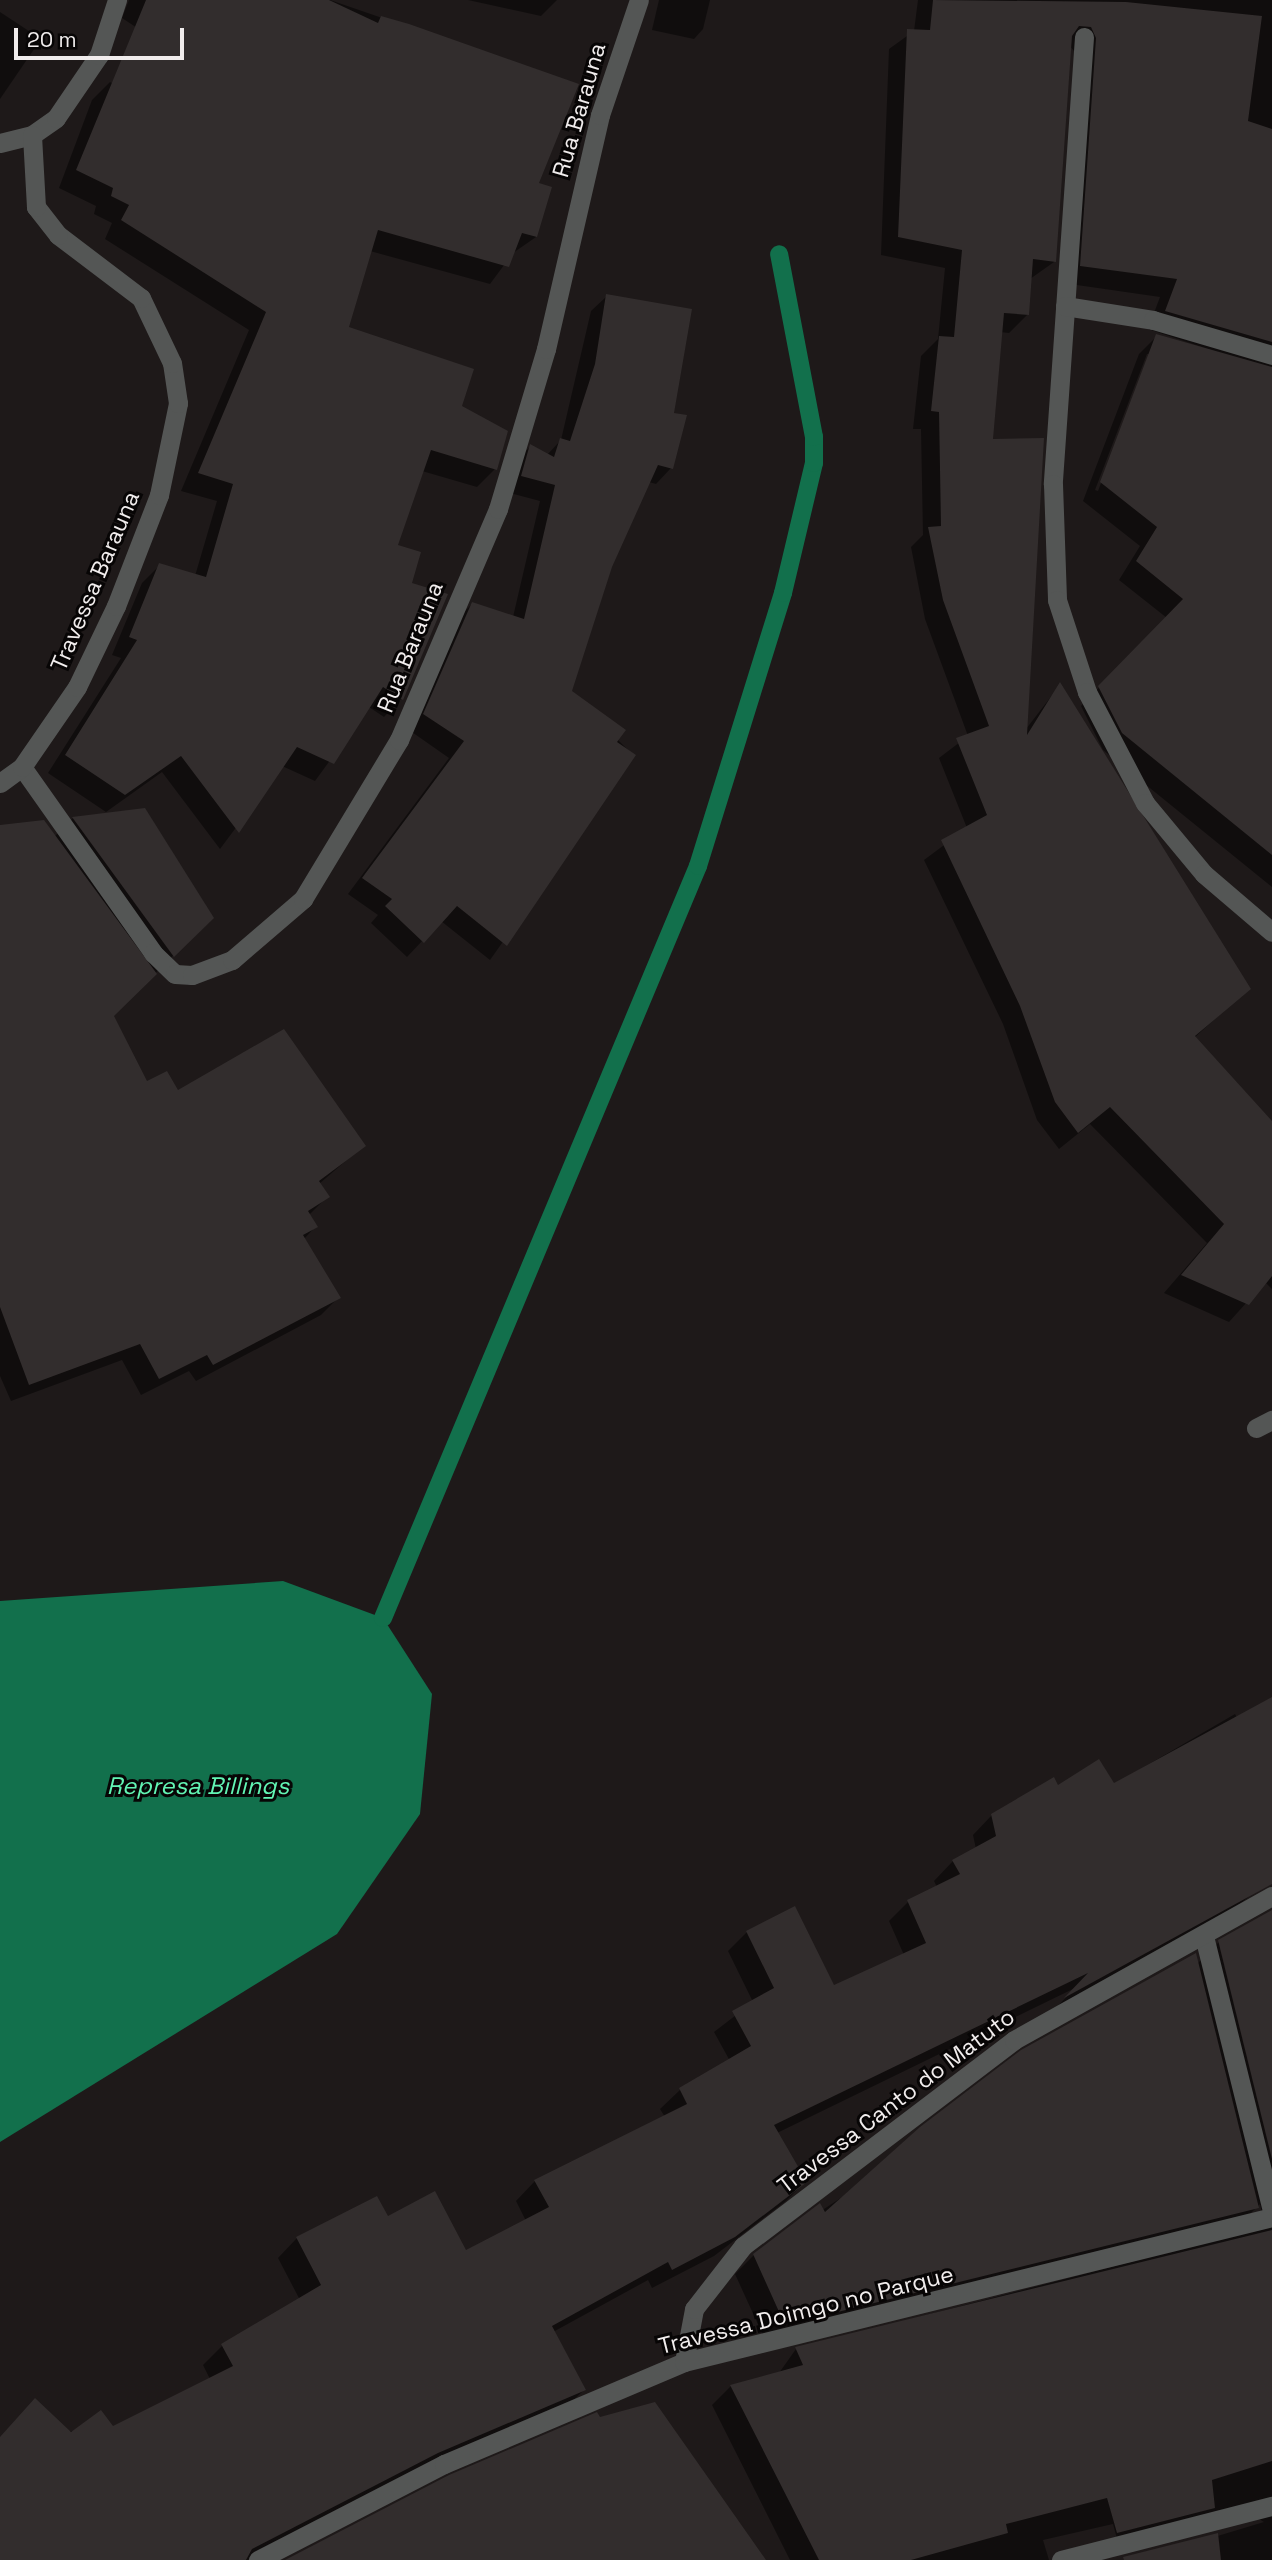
<!DOCTYPE html>
<html>
<head>
<meta charset="utf-8">
<style>
	body { margin:0 }
	#map { position:relative; width:1272px; height:2560px; overflow:hidden; background:#1e1919; font-family:"Space Grotesk",sans-serif }
	div>[style] { position:absolute }
	[style*='--x'] { left:calc(var(--x)*1px); top:calc(var(--y)*1px); width:calc(var(--w)*1px); rotate:calc(var(--a)*1deg) }
	.water>* { inset:0; background:#12704c }
	.shadow>* { inset:0; background:#0007 }
	.stream>* { height:18px; margin:-9px; padding:0 9px; transform-origin:9px; border-radius:9px; background:#12704c }
	.building>* { inset:0; background:#322d2d }
	.service>* { height:19px; margin:-9.5px; padding:0 9.5px; transform-origin:9.5px; border-radius:9.5px; background:#545655 }
	.minor>* { height:19px; margin:-9.5px; padding:0 9.5px; transform-origin:9.5px; border-radius:9.5px; background:#545655 }
	span { translate:-50% -50%; white-space:nowrap; text-align:center; line-height:1.15; -webkit-text-stroke:6px #070505; paint-order:stroke }
	.street-label { font-size:23px; color:#f1eded }
	.water-label { font-size:24px; color:#62f5b4; font-style:italic }
	.scale { position:absolute; left:14px; top:28px; width:170px; height:32px; box-sizing:border-box; border:4px solid #f1eded; border-top:0; padding-left:9px; font-size:21px; line-height:24px; white-space:nowrap; color:#f1eded; -webkit-text-stroke:5px #070505; paint-order:stroke }
</style>
</head>
<body>
<div id="map">
	<div class="water">
		<i style="clip-path:polygon(283px 1581px,383px 1618px,432px 1694px,420px 1814px,337px 1934px,0 2142px,0 1601px)"></i>
	</div>
	<div class="shadow">
		<i style="clip-path:polygon(129px 0,330px 0,577px 85px,537px 184px,536px 237px,513px 253px,490px 284px,370px 251px,346px 328px,460px 406px,495px 469px,477px 487px,422px 471px,395px 546px,409px 584px,446px 595px,401px 699px,384px 717px,369px 707px,315px 781px,282px 766px,220px 849px,162px 772px,106px 812px,48px 773px,121px 658px,112px 655px,142px 583px,160px 565px,195px 576px,217px 501px,181px 491px,249px 330px,105px 239px,112px 223px,94px 214px,96px 206px,59px 188px,92px 100px,110px 82px,315px 211px,345px 165px,122px 18px)"></i>
		<i style="clip-path:polygon(468px 0,557px 0,541px 16px)"></i>
		<i style="clip-path:polygon(659px 0,710px 0,703px 29px,694px 39px,652px 30px)"></i>
		<i style="clip-path:polygon(evenodd,918px 0,1272px 0,1272px 887px,1103px 750px,1081px 706px,1167px 618px,1119px 580px,1140px 546px,1083px 501px,1139px 354px,1157px 336px,1262px 367px,1148px 329px,1160px 297px,1063px 283px,1079px 57px,1069px 45px,1054px 262px,1030px 279px,1028px 314px,1009px 333px,1000px 332px,991px 441px,1026px 729px,1060px 685px,1249px 988px,1194px 1038px,1272px 1123px,1272px 1289px,1265px 1282px,1229px 1322px,1164px 1293px,1207px 1243px,1090px 1124px,1059px 1149px,1037px 1120px,1003px 1024px,924px 860px,967px 828px,939px 758px,968px 736px,925px 619px,911px 547px,923px 535px,921px 429px,913px 429px,921px 356px,938px 339px,945px 268px,881px 255px,889px 49px,914px 31px,918px 0,1147px 354px,1150px 354px,1098px 491px,1095px 490px,1147px 354px)"></i>
		<i style="clip-path:polygon(0 12px,41px 39px,0 99px)"></i>
		<i style="clip-path:polygon(607px 296px,672px 414px,671px 468px,656px 484px,649px 482px,610px 567px,570px 692px,634px 756px,490px 960px,441px 921px,407px 957px,371px 923px,378px 915px,348px 894px,449px 758px,409px 730px,456px 620px,472px 604px,513px 617px,540px 501px,506px 492px,515px 461px,531px 446px,547px 455px,561px 440px,591px 311px)"></i>
		<i style="clip-path:polygon(144px 810px,212px 917px,112px 1016px,147px 1083px,363px 1146px,319px 1184px,327px 1197px,309px 1215px,316px 1226px,304px 1239px,338px 1298px,321px 1315px,196px 1381px,189px 1371px,141px 1395px,122px 1360px,11px 1401px,0 1376px,0 829px,54px 837px,73px 818px)"></i>
		<i style="clip-path:polygon(1272px 1701px,1272px 1877px,1228px 1914px,1053px 2011px,1075px 1988px,777px 2133px,805px 2182px,786px 2201px,714px 2256px,652px 2288px,648px 2280px,553px 2332px,584px 2390px,564px 2409px,247px 2560px,0 2560px,0 2437px,112px 2428px,210px 2379px,203px 2365px,222px 2346px,300px 2300px,278px 2258px,297px 2238px,388px 2218px,465px 2252px,526px 2221px,516px 2201px,535px 2181px,665px 2117px,660px 2109px,680px 2090px,730px 2061px,714px 2032px,753px 2002px,728px 1951px,747px 1932px,833px 1987px,904px 1955px,889px 1921px,908px 1902px,937px 1887px,934px 1881px,953px 1861px,976px 1849px,973px 1835px,992px 1815px,1057px 1788px,1113px 1785px,1235px 1714px,1239px 1721px)"></i>
		<i style="clip-path:polygon(1219px 1942px,1272px 1995px,1272px 2560px,1138px 2560px,1264px 2522px,1249px 2513px,1119px 2546px,1113px 2524px,1043px 2540px,1049px 2560px,790px 2560px,712px 2405px,731px 2386px,779px 2373px,796px 2349px,1265px 2227px,1260px 2204px,1238px 2226px,766px 2342px,735px 2274px,754px 2255px,1197px 1964px)"></i>
	</div>
	<div class="stream">
		<i style="--x:383;--y:1618;--w:815;--a:-67.27"></i>
		<i style="--x:698;--y:866;--w:286;--a:-72.7"></i>
		<i style="--x:783;--y:593;--w:134;--a:-76.6"></i>
		<i style="--x:814;--y:463;--w:26;--a:-90"></i>
		<i style="--x:814;--y:437;--w:186;--a:-100.8"></i>
	</div>
	<div class="building">
		<i style="clip-path:polygon(146px 0,329px 0,378px 23px,381px 16px,409px 24px,579px 84px,539px 183px,552px 187px,537px 237px,522px 233px,509px 267px,378px 230px,349px 327px,474px 369px,462px 406px,508px 431px,497px 470px,431px 450px,398px 545px,421px 552px,412px 583px,448px 594px,403px 700px,383px 687px,334px 764px,297px 747px,239px 833px,181px 756px,125px 795px,65px 755px,137px 640px,129px 637px,159px 563px,206px 577px,233px 484px,198px 473px,266px 312px,121px 220px,129px 205px,111px 196px,113px 188px,76px 170px)"></i>
		<i style="clip-path:polygon(933px 0,1126px 2px,1262px 16px,1248px 121px,1272px 129px,1272px 342px,1165px 311px,1177px 279px,1080px 266px,1096px 38px,1091px 27px,1079px 26px,1072px 36px,1056px 262px,1033px 259px,1029px 315px,1004px 313px,993px 439px,1044px 438px,1027px 735px,1060px 682px,1251px 989px,1195px 1036px,1272px 1121px,1272px 1276px,1249px 1305px,1181px 1275px,1224px 1224px,1110px 1107px,1078px 1133px,1055px 1102px,1020px 1006px,941px 840px,987px 815px,956px 738px,989px 726px,943px 600px,928px 527px,941px 526px,939px 412px,931px 411px,939px 336px,954px 337px,962px 250px,898px 237px,907px 29px,930px 30px)"></i>
		<i style="clip-path:polygon(606px 294px,692px 309px,674px 413px,687px 415px,673px 469px,658px 465px,612px 567px,572px 691px,626px 730px,617px 742px,636px 755px,507px 946px,457px 906px,424px 943px,385px 906px,392px 899px,362px 878px,464px 741px,423px 714px,472px 602px,524px 619px,555px 485px,521px 476px,530px 444px,554px 457px,560px 438px,570px 441px,595px 364px)"></i>
		<i style="clip-path:polygon(1156px 334px,1272px 367px,1272px 855px,1122px 733px,1098px 686px,1183px 599px,1136px 561px,1157px 527px,1100px 482px)"></i>
		<i style="clip-path:polygon(145px 808px,214px 918px,174px 957px,72px 817px)"></i>
		<i style="clip-path:polygon(44px 820px,157px 974px,114px 1016px,147px 1081px,167px 1071px,178px 1090px,284px 1029px,366px 1146px,319px 1181px,330px 1197px,308px 1211px,318px 1227px,303px 1235px,341px 1298px,213px 1365px,207px 1355px,159px 1379px,140px 1344px,29px 1385px,0 1307px,0 825px)"></i>
		<i style="clip-path:polygon(1272px 1697px,1272px 1884px,1064px 1998px,1088px 1973px,774px 2125px,807px 2182px,735px 2237px,672px 2270px,668px 2262px,552px 2326px,586px 2390px,438px 2453px,252px 2549px,246px 2560px,0 2560px,0 2437px,35px 2398px,71px 2432px,101px 2410px,113px 2426px,233px 2366px,221px 2344px,321px 2285px,296px 2237px,377px 2196px,388px 2216px,435px 2191px,466px 2250px,549px 2207px,534px 2180px,687px 2104px,679px 2088px,751px 2046px,732px 2011px,774px 1988px,746px 1931px,795px 1906px,834px 1985px,926px 1943px,907px 1900px,960px 1874px,952px 1860px,996px 1836px,991px 1814px,1054px 1777px,1058px 1785px,1099px 1759px,1114px 1783px)"></i>
		<i style="clip-path:polygon(1272px 1910px,1272px 2159px,1218px 1940px)"></i>
		<i style="clip-path:polygon(1196px 1953px,1259px 2208px,785px 2325px,753px 2254px,820px 2203px,825px 2212px,920px 2127px,1021px 2050px)"></i>
		<i style="clip-path:polygon(1272px 2230px,1272px 2461px,1212px 2480px,1215px 2508px,1117px 2533px,1107px 2498px,1006px 2524px,1008px 2533px,911px 2560px,819px 2560px,730px 2385px,803px 2365px,795px 2347px)"></i>
		<i style="clip-path:polygon(655px 2402px,766px 2560px,285px 2560px,449px 2475px,597px 2412px,600px 2417px)"></i>
		<i style="clip-path:polygon(1218px 2533px,1221px 2560px,1124px 2560px,1123px 2557px)"></i>
	</div>
	<div class="service">
		<i style="--x:22;--y:767;--w:228;--a:54.8"></i>
		<i style="--x:153;--y:953;--w:30;--a:44"></i>
		<i style="--x:175;--y:974;--w:17;--a:3"></i>
		<i style="--x:192;--y:975;--w:43;--a:-20.6"></i>
		<i style="--x:232;--y:960;--w:94;--a:-40.7"></i>
		<i style="--x:303;--y:899;--w:186;--a:-58.9"></i>
		<i style="--x:399;--y:740;--w:251;--a:-66.8"></i>
		<i style="--x:498;--y:509;--w:167;--a:-73.3"></i>
		<i style="--x:546;--y:349;--w:240;--a:-77"></i>
		<i style="--x:600;--y:115;--w:121;--a:-71.3"></i>
	</div>
	<div class="minor">
		<i style="--x:1084;--y:37;--w:448;--a:94"></i>
		<i style="--x:1053;--y:484;--w:116;--a:88"></i>
		<i style="--x:1057;--y:600;--w:97;--a:71.9"></i>
		<i style="--x:1087;--y:692;--w:125;--a:62.4"></i>
		<i style="--x:1145;--y:803;--w:92;--a:50.3"></i>
		<i style="--x:1204;--y:874;--w:89;--a:40.5"></i>
		<i style="--x:0;--y:143;--w:33;--a:-14"></i>
		<i style="--x:32;--y:135;--w:29;--a:-35"></i>
		<i style="--x:56;--y:118;--w:76;--a:-55.7"></i>
		<i style="--x:99;--y:55;--w:58;--a:-71.9"></i>
		<i style="--x:1065;--y:306;--w:89;--a:9"></i>
		<i style="--x:1153;--y:320;--w:124;--a:16.4"></i>
		<i style="--x:0;--y:783;--w:27;--a:-36"></i>
		<i style="--x:22;--y:767;--w:97;--a:-55.5"></i>
		<i style="--x:77;--y:687;--w:90;--a:-64.3"></i>
		<i style="--x:116;--y:606;--w:119;--a:-68.8"></i>
		<i style="--x:159;--y:495;--w:94;--a:-78.3"></i>
		<i style="--x:178;--y:403;--w:40;--a:-98.5"></i>
		<i style="--x:172;--y:363;--w:72;--a:-115.5"></i>
		<i style="--x:141;--y:298;--w:104;--a:-142.8"></i>
		<i style="--x:58;--y:235;--w:36;--a:-128"></i>
		<i style="--x:36;--y:207;--w:72;--a:-93.2"></i>
		<i style="--x:1256;--y:1428;--w:18;--a:-27"></i>
		<i style="--x:1204;--y:1936;--w:282;--a:76.1"></i>
		<i style="--x:684;--y:2362;--w:54;--a:-79.3"></i>
		<i style="--x:694;--y:2309;--w:80;--a:-52.1"></i>
		<i style="--x:743;--y:2246;--w:340;--a:-37.2"></i>
		<i style="--x:1014;--y:2040;--w:295;--a:-29.2"></i>
		<i style="--x:258;--y:2560;--w:209;--a:-27.3"></i>
		<i style="--x:444;--y:2464;--w:261;--a:-23"></i>
		<i style="--x:684;--y:2362;--w:606;--a:-13.85"></i>
		<i style="--x:1061;--y:2560;--w:218;--a:-14.4"></i>
	</div>
	<div class="street-label">
		<span style="left:579px;top:110px;rotate:-74deg">Rua Barauna</span>
		<span style="left:95px;top:581px;rotate:-67deg">Travessa Barauna</span>
		<span style="left:410px;top:647px;rotate:-68deg">Rua Barauna</span>
		<span style="left:896px;top:2101px;rotate:-37deg">Travessa Canto do Matuto</span>
		<span style="left:806px;top:2310px;rotate:-14deg">Travessa Doimgo no Parque</span>
	</div>
	<div class="water-label">
		<span style="left:198px;top:1786px">Represa Billings</span>
	</div>
	<div class="scale">20 m</div>
</div>
</body>
</html>
